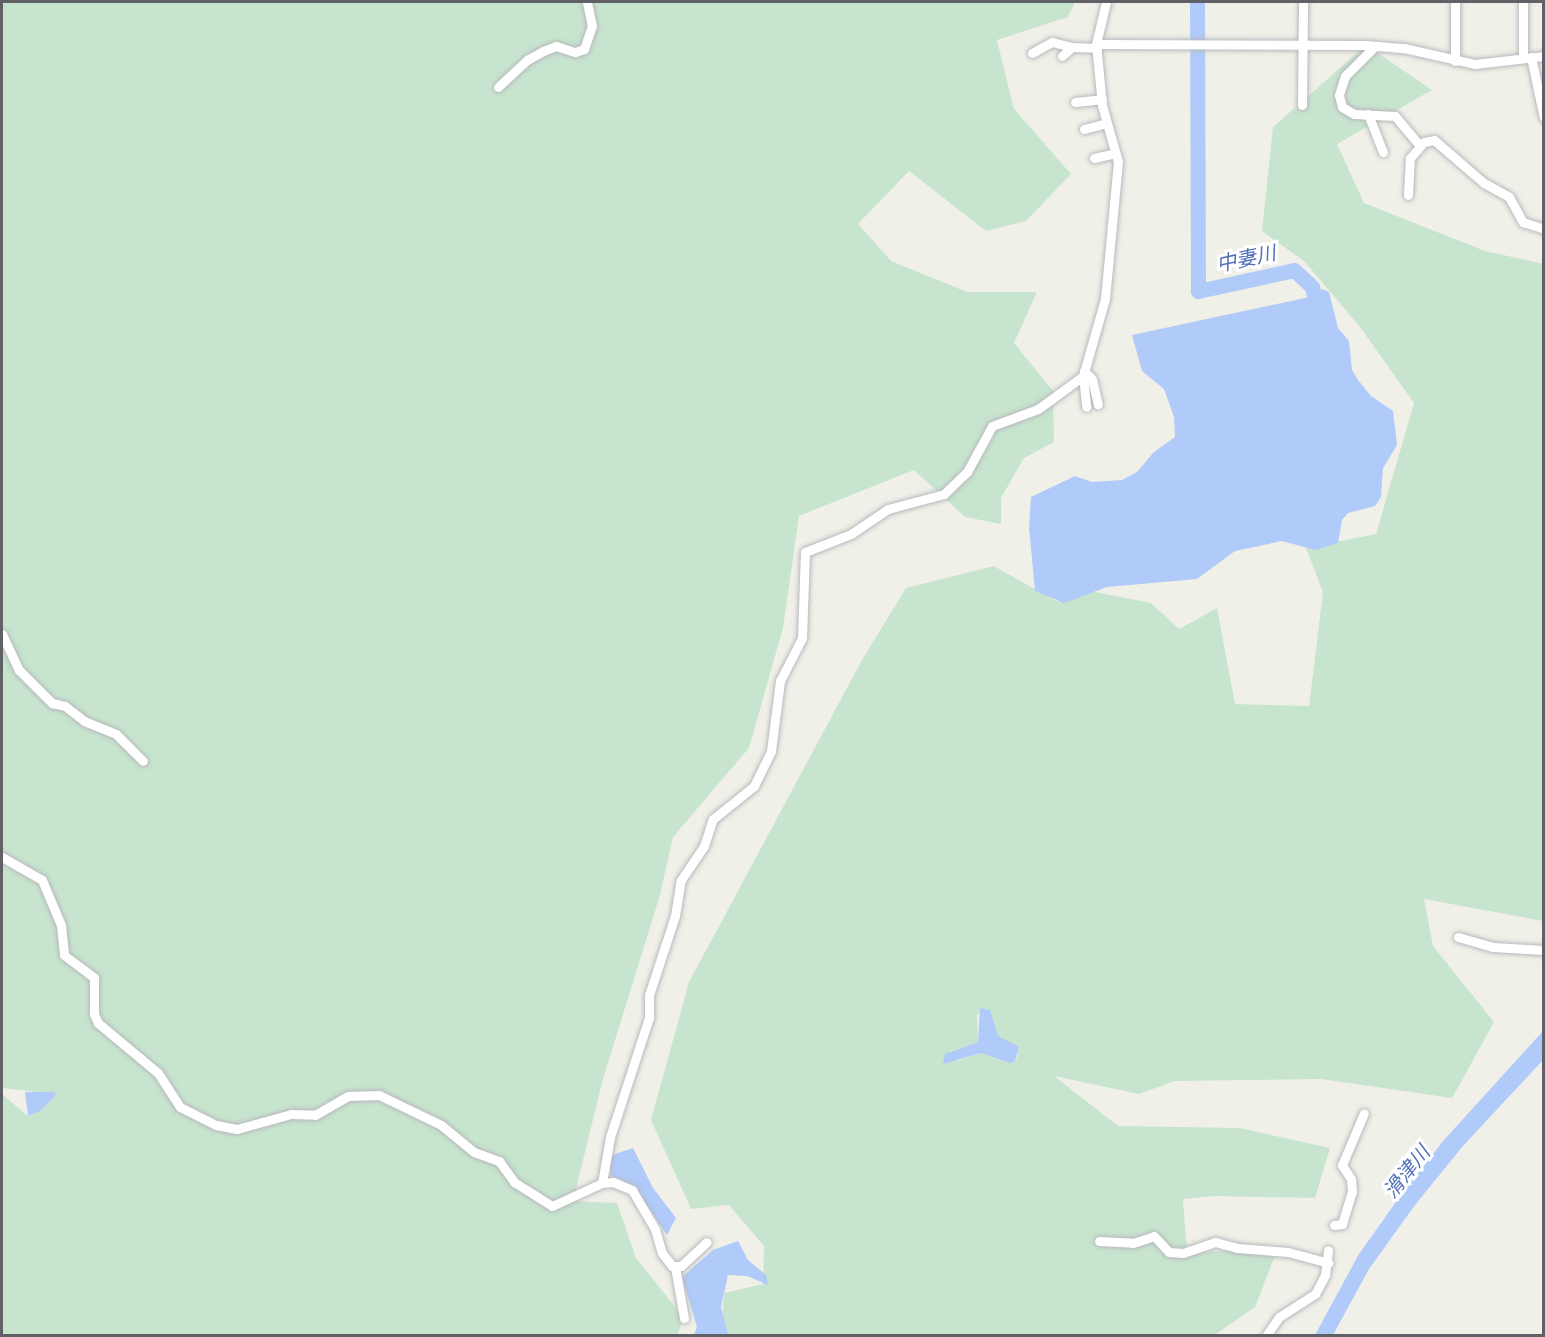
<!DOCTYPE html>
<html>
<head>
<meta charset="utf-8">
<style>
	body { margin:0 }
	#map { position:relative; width:1545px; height:1337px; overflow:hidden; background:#f0f0e8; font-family:"DM Sans","Noto Sans JP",sans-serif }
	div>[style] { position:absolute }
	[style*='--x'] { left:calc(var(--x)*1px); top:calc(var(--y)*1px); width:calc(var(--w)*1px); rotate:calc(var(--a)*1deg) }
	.green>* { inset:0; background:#c7e5ce }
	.water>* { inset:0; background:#b0caf9 }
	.river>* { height:15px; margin:-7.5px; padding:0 7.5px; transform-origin:7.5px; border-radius:7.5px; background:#b0caf9 }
	.roads { filter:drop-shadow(0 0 2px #b8b9bd) drop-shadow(0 0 2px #b8b9bd) }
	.street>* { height:9px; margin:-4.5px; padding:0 4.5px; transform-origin:4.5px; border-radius:4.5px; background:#fff }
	span { translate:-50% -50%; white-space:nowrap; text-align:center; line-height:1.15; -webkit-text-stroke:6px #fff; paint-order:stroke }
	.water-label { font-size:20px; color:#5370bc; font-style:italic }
	.frame { position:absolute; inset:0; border:3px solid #5f6167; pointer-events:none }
</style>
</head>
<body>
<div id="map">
	<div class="green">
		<i style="clip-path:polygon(2px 2px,1075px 2px,1068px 17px,997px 40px,1014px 109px,1071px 174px,1026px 221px,986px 231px,909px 171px,858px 224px,891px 261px,967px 292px,1037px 292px,1014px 343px,1053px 391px,1054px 442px,1024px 458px,1001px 498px,1001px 524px,965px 517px,914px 470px,799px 516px,783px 628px,749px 748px,673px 837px,660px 895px,603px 1079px,573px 1201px,617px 1203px,636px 1258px,684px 1318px,677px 1335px,2px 1335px,2px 1094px,28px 1116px,54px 1094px,2px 1088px)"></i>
		<i style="clip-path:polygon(evenodd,1366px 45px,1432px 90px,1337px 144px,1364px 203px,1485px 251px,1544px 264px,1543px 921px,1424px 899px,1433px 946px,1494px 1022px,1452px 1098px,1321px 1079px,1175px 1081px,1139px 1094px,1054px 1076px,1118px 1126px,1240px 1128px,1330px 1148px,1315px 1198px,1215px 1196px,1183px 1199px,1187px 1252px,1277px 1250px,1255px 1307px,1213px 1336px,721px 1335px,724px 1293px,763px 1284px,764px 1246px,729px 1205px,691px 1209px,651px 1120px,689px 982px,862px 660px,906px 588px,994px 566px,1056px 601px,1090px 591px,1151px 603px,1179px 629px,1217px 608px,1235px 704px,1309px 706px,1323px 592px,1306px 548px,1376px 534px,1414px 403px,1360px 327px,1305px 262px,1262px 231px,1273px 127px,1366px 45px,987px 1009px,991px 1013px,995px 1033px,1018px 1055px,1015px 1061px,1010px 1063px,981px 1053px,956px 1061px,950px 1052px,978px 1042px,977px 1015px,987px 1009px)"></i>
	</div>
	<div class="water">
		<i style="clip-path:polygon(1322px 289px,1329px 292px,1338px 328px,1349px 341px,1352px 370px,1358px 380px,1371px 396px,1393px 411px,1397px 445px,1383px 468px,1381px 497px,1375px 506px,1348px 513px,1342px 520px,1338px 543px,1315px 550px,1282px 541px,1235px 551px,1197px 579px,1107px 587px,1064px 603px,1035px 591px,1029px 527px,1031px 497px,1075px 476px,1092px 482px,1122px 480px,1137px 472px,1153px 453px,1175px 437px,1174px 417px,1164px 389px,1142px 371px,1132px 335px,1310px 297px)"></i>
		<i style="clip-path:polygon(980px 1008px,990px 1010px,998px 1036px,1019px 1047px,1015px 1061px,1010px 1063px,981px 1053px,943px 1064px,945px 1054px,978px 1042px)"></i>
		<i style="clip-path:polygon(1543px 1031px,1543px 1060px,1463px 1146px,1415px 1205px,1369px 1269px,1333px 1335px,1315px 1335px,1359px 1254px,1401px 1195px,1444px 1140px)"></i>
		<i style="clip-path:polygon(25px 1092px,54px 1092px,56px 1095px,40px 1111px,28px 1116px)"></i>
		<i style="clip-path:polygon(633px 1148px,653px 1188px,676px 1218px,667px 1235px,634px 1186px,610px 1175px,612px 1155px)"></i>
		<i style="clip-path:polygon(738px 1241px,748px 1260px,766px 1275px,768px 1285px,747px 1276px,728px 1275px,721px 1307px,728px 1335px,694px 1335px,697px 1327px,682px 1277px,713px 1250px)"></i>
	</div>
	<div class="river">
		<i style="--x:1197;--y:2;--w:289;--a:89.8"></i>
		<i style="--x:1198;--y:291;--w:98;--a:-12.3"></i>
		<i style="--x:1294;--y:270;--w:25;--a:43"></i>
		<i style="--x:1312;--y:287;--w:25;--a:78"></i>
	</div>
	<div class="roads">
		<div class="street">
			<i style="--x:1455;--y:2;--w:59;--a:90"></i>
			<i style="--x:1523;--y:2;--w:56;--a:90"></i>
			<i style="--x:1096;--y:44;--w:270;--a:0.2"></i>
			<i style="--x:1366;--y:45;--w:38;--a:5"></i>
			<i style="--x:1404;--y:48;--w:73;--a:12.7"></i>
			<i style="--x:1475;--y:64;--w:69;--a:-6.6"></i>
			<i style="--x:1375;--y:46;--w:42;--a:135"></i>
			<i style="--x:1345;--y:76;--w:20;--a:108"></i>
			<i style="--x:1339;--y:95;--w:12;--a:76"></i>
			<i style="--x:1342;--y:107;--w:14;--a:30"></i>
			<i style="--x:1354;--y:114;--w:41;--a:2.8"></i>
			<i style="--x:1395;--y:116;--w:39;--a:50"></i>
			<i style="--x:1032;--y:53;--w:23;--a:-29"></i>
			<i style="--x:1052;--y:42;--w:21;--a:14"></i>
			<i style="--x:1062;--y:56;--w:13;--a:-42"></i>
			<i style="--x:1072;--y:47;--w:25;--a:2"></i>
			<i style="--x:1531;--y:57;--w:62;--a:78"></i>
			<i style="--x:498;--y:87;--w:40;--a:-43"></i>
			<i style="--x:527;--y:60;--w:18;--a:-29"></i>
			<i style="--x:543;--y:51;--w:14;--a:-21"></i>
			<i style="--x:556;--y:46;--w:20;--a:18"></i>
			<i style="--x:575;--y:52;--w:9;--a:-18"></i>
			<i style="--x:584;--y:49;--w:24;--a:-71"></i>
			<i style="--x:592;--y:26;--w:25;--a:-102"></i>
			<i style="--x:1075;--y:102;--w:27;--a:-6"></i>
			<i style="--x:1302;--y:105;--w:103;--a:-89.4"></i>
			<i style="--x:1368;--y:114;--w:41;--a:68.5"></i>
			<i style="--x:1084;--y:129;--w:23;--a:-15"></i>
			<i style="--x:1094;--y:158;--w:22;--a:-13"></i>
			<i style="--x:1408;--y:195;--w:37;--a:-87"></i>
			<i style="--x:1410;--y:158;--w:21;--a:-49"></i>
			<i style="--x:1424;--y:142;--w:10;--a:-11"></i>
			<i style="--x:1434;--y:140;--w:66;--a:40.7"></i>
			<i style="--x:1484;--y:183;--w:29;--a:29"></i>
			<i style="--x:1509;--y:197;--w:29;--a:61"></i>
			<i style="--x:1523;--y:222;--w:22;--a:18"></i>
			<i style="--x:1084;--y:371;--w:11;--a:45"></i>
			<i style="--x:1092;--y:379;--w:26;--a:77"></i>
			<i style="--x:1083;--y:376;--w:31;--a:84"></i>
			<i style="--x:2;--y:634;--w:40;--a:65"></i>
			<i style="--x:19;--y:670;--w:47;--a:45"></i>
			<i style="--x:52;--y:703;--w:13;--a:13"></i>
			<i style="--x:65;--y:706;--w:24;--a:38"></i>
			<i style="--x:84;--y:721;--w:35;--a:22"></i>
			<i style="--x:116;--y:734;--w:38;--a:45"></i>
			<i style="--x:2;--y:857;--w:46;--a:29.9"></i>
			<i style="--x:42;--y:880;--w:49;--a:67.1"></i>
			<i style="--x:61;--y:925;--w:30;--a:84"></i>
			<i style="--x:64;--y:955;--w:38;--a:37"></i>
			<i style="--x:94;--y:978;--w:36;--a:90"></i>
			<i style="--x:94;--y:1014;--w:10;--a:66"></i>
			<i style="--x:98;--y:1023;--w:78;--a:39.8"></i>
			<i style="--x:158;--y:1073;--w:40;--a:57.1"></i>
			<i style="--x:180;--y:1107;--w:40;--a:26.6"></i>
			<i style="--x:216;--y:1125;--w:21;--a:11"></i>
			<i style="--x:237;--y:1129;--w:56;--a:-15.5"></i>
			<i style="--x:291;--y:1114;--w:24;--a:2"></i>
			<i style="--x:315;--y:1115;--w:38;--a:-30"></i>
			<i style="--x:348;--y:1096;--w:31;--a:-2"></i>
			<i style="--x:379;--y:1095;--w:69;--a:25.8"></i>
			<i style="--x:441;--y:1125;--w:43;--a:39.3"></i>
			<i style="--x:474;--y:1152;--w:27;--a:20"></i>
			<i style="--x:499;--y:1161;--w:26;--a:54"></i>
			<i style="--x:514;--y:1182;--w:45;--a:32.3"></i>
			<i style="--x:552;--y:1206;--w:55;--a:-24.7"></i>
			<i style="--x:602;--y:1183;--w:11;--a:-5"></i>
			<i style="--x:613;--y:1182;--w:21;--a:23"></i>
			<i style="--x:632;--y:1190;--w:45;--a:59.5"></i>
			<i style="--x:655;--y:1229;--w:25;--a:74"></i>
			<i style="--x:662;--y:1253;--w:16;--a:52"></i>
			<i style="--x:672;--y:1266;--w:9;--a:0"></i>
			<i style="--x:681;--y:1266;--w:35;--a:-43"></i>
			<i style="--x:1458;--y:937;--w:36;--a:16"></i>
			<i style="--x:1493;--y:947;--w:51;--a:3.4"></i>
			<i style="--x:602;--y:1183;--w:47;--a:-80.1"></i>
			<i style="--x:610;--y:1137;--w:125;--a:-71.9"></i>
			<i style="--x:649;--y:1018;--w:23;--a:-90"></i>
			<i style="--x:649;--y:995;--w:83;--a:-71.8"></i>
			<i style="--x:675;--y:916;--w:36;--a:-81"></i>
			<i style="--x:681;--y:880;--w:41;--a:-55.9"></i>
			<i style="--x:704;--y:846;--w:28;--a:-72"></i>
			<i style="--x:713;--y:819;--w:53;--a:-38.8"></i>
			<i style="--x:754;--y:786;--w:39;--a:-64"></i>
			<i style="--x:771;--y:751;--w:71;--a:-82.7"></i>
			<i style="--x:780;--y:681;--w:48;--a:-62.9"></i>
			<i style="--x:802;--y:638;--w:86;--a:-88"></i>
			<i style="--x:805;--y:552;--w:49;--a:-21.4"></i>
			<i style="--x:851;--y:534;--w:45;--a:-34"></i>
			<i style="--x:888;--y:509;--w:58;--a:-15"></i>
			<i style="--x:944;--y:494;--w:32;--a:-44"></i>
			<i style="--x:967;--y:472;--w:52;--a:-61.5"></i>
			<i style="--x:992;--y:426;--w:49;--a:-20.3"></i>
			<i style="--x:1038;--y:409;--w:56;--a:-36.3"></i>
			<i style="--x:1083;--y:376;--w:80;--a:-74.1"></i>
			<i style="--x:1105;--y:299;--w:138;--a:-84.6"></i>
			<i style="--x:1118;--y:162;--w:59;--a:-105.7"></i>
			<i style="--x:1102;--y:105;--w:61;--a:-95.6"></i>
			<i style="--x:1096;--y:44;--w:43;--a:-76.6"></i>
			<i style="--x:1334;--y:1225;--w:8;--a:-7"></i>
			<i style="--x:1342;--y:1224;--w:34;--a:-73"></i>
			<i style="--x:1352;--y:1192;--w:13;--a:-94"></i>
			<i style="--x:1351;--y:1179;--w:17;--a:-123"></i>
			<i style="--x:1342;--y:1165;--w:56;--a:-67.1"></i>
			<i style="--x:1099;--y:1241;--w:34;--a:3"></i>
			<i style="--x:1133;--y:1243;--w:22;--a:-18"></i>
			<i style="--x:1154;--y:1236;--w:22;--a:47"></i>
			<i style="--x:1169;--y:1252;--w:14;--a:4"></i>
			<i style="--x:1183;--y:1253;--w:34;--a:-19"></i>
			<i style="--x:1215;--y:1242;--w:23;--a:15"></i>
			<i style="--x:1237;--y:1248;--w:51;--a:4.5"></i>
			<i style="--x:1288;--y:1252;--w:42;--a:15"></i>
			<i style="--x:675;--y:1267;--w:52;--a:80"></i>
			<i style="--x:1266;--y:1336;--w:23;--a:-56"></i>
			<i style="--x:1279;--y:1317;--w:43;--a:-32.6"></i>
			<i style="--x:1315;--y:1294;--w:21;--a:-62"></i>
			<i style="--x:1325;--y:1275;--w:25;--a:-83"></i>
		</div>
	</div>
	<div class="water-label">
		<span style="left:1246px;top:259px;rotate:-12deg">中妻川</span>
		<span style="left:1407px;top:1172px;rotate:-51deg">滑津川</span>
	</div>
	<div class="frame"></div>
</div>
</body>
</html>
